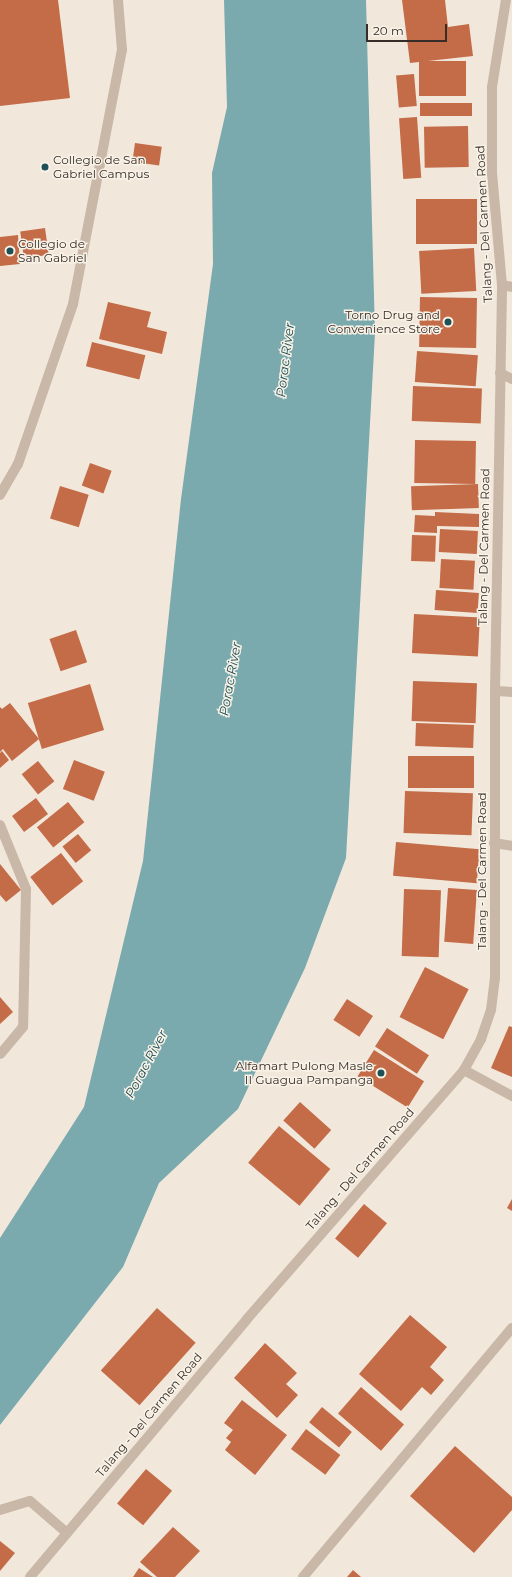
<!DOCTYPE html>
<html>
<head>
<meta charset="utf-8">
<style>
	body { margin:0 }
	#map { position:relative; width:512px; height:1577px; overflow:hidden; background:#f1e8db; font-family:Montserrat,sans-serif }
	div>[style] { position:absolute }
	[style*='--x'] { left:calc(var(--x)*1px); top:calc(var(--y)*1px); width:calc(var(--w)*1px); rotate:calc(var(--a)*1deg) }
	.water>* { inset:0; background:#7aa9ae }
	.building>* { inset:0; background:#c46b47; transform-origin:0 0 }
	.minor>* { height:10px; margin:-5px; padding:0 5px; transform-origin:5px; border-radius:5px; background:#c9b8a7 }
	.tertiary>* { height:10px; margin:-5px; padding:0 5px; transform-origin:5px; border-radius:5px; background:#c9b8a7 }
	.dots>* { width:11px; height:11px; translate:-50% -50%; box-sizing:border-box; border:2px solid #f9f2e7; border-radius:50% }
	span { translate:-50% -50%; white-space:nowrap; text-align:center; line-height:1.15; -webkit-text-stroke:3px #f9f2e7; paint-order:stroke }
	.poi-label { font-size:12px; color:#362d28 }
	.left { translate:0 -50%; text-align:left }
	.right { translate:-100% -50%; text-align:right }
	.street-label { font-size:12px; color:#362d28 }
	.water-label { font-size:13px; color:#1e5056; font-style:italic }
	.scale { position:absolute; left:366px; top:24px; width:81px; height:18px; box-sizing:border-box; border:2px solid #362d28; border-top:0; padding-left:5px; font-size:12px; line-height:14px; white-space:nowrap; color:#362d28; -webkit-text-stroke:3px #f9f2e7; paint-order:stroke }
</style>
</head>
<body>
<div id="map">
	<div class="water">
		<i style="clip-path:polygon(224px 0,366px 0,375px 333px,346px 858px,305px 968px,238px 1109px,159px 1183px,123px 1267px,0 1425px,0 1238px,84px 1107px,143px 861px,181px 499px,213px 264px,212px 173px,227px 107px)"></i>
	</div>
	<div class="building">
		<i style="clip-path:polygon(0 0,58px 0,70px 98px,0 106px)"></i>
		<i style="clip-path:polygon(402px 0,445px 0,448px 27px,469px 24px,473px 56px,410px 63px)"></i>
		<i style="left:466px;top:61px;width:35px;height:47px;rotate:90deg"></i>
		<i style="left:414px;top:74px;width:32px;height:18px;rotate:85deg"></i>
		<i style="left:472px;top:103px;width:13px;height:52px;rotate:90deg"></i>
		<i style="left:417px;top:117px;width:61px;height:18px;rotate:86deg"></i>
		<i style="left:468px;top:126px;width:41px;height:44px;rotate:89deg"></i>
		<i style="left:135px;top:143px;width:27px;height:19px;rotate:8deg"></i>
		<i style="left:416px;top:199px;width:61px;height:45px"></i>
		<i style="left:45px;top:228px;width:27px;height:25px;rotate:82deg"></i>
		<i style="clip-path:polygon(18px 235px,20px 264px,0 266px,0 237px)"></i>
		<i style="left:474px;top:248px;width:43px;height:55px;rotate:87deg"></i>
		<i style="left:420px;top:297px;width:57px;height:50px;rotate:1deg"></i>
		<i style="clip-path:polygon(108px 302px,151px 312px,147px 327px,167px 332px,162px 354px,99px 339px)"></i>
		<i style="left:92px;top:342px;width:55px;height:25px;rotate:14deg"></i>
		<i style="left:417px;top:351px;width:61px;height:31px;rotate:4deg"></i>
		<i style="left:413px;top:386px;width:69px;height:35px;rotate:2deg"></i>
		<i style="left:415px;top:440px;width:61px;height:43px;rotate:1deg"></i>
		<i style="left:90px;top:463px;width:23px;height:24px;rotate:20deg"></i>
		<i style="left:478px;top:484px;width:24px;height:67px;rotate:88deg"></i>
		<i style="left:60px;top:486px;width:30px;height:34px;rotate:17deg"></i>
		<i style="clip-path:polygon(435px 512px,479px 514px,479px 527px,437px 526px,437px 533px,414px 532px,415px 515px,435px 516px)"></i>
		<i style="left:440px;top:529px;width:38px;height:23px;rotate:3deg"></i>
		<i style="left:412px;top:535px;width:24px;height:26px;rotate:2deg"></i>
		<i style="left:441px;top:559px;width:34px;height:29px;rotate:3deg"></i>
		<i style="left:436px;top:590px;width:43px;height:20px;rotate:4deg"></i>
		<i style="left:414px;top:614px;width:66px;height:39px;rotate:3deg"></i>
		<i style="left:76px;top:630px;width:34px;height:28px;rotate:71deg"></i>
		<i style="left:413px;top:681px;width:64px;height:40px;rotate:2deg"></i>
		<i style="left:90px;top:684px;width:48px;height:65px;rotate:73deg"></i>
		<i style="clip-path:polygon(10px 703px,39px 739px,12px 761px,3px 749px,0 752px,0 707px,2px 709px)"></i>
		<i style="left:416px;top:723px;width:58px;height:23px;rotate:2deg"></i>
		<i style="clip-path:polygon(2px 751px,9px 760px,0 768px,0 753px)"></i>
		<i style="left:408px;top:756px;width:66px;height:32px"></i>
		<i style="left:74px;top:760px;width:33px;height:31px;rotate:21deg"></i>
		<i style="left:38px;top:761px;width:26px;height:21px;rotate:51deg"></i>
		<i style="left:405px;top:791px;width:68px;height:42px;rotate:2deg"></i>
		<i style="left:36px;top:798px;width:20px;height:30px;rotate:53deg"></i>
		<i style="left:68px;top:802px;width:26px;height:40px;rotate:51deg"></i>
		<i style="left:78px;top:834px;width:21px;height:20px;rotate:51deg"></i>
		<i style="left:396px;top:842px;width:84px;height:34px;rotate:5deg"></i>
		<i style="left:61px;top:853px;width:36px;height:39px;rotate:52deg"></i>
		<i style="clip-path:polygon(0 864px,21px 890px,6px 902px,0 895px)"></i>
		<i style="left:448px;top:888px;width:29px;height:54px;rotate:4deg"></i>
		<i style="left:404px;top:889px;width:37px;height:67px;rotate:2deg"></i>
		<i style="left:425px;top:967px;width:49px;height:56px;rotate:27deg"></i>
		<i style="clip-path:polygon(0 997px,13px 1012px,0 1024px)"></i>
		<i style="left:347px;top:999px;width:31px;height:25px;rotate:33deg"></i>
		<i style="clip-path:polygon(509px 1026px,512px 1027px,512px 1077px,491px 1068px)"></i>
		<i style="left:387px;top:1028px;width:50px;height:22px;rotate:33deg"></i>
		<i style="left:374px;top:1050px;width:59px;height:31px;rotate:32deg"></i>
		<i style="left:300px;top:1102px;width:42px;height:25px;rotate:42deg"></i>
		<i style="left:279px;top:1126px;width:67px;height:48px;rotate:40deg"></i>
		<i style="clip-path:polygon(512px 1199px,512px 1211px,507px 1208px)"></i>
		<i style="left:364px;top:1204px;width:30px;height:45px;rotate:40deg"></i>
		<i style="left:157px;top:1308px;width:52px;height:84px;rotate:42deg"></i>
		<i style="clip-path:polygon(410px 1315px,447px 1347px,430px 1367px,444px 1380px,431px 1395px,422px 1387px,401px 1411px,359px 1374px)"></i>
		<i style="clip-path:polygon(265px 1343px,297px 1373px,286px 1384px,298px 1395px,277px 1418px,234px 1378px)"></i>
		<i style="left:361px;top:1387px;width:57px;height:35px;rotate:41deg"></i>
		<i style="clip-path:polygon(242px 1400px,287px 1435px,255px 1475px,225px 1450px,231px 1442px,226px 1438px,233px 1430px,224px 1423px)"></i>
		<i style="left:322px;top:1407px;width:39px;height:20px;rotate:40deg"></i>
		<i style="left:306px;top:1429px;width:43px;height:25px;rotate:37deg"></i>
		<i style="clip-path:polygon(455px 1446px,512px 1497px,512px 1510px,474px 1553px,410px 1496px)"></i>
		<i style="left:146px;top:1469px;width:34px;height:45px;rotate:40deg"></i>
		<i style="clip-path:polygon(173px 1527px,200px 1551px,175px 1577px,157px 1577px,140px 1562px)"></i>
		<i style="clip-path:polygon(0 1541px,15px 1553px,0 1571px)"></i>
		<i style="clip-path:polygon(139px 1568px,153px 1577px,133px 1577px)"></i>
		<i style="clip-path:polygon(353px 1570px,361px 1577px,347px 1577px)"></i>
	</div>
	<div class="minor">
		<i style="--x:502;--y:285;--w:10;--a:11"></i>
		<i style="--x:500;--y:373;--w:13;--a:27"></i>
		<i style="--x:495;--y:691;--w:17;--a:3"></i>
		<i style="--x:0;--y:825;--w:69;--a:67.9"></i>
		<i style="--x:26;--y:889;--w:138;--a:91.2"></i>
		<i style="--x:23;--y:1027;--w:35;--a:130"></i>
		<i style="--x:494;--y:843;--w:18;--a:9"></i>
		<i style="--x:0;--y:1510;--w:31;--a:-17"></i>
		<i style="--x:30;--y:1501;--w:49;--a:40.9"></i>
		<i style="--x:303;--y:1577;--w:325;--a:-50"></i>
	</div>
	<div class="tertiary">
		<i style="--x:0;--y:495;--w:36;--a:-60"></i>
		<i style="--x:18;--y:464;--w:169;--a:-71"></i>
		<i style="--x:73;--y:304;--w:259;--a:-79.1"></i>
		<i style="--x:122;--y:50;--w:50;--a:-94.6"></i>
		<i style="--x:464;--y:1070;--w:55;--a:28.4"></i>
		<i style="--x:30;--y:1577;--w:337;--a:-49.9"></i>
		<i style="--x:247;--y:1319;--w:330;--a:-48.9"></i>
		<i style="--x:464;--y:1070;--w:35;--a:-61"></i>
		<i style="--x:481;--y:1039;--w:31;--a:-71"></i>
		<i style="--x:491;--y:1010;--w:32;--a:-83"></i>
		<i style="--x:495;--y:978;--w:287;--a:-90"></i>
		<i style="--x:495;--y:691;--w:406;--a:-89"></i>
		<i style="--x:502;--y:285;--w:111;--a:-95.1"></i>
		<i style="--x:492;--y:174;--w:87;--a:-90"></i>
		<i style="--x:492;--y:87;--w:88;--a:-80.9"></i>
	</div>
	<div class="dots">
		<i style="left:45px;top:167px;background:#1e5056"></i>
		<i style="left:10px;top:251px;background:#1e5056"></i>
		<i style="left:448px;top:322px;background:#1e5056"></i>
		<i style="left:381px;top:1073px;background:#1e5056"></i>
	</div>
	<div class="poi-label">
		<span class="left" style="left:53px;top:167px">Collegio de San<br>Gabriel Campus</span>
		<span class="left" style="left:18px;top:251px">Collegio de<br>San Gabriel</span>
		<span class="right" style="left:440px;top:322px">Torno Drug and<br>Convenience Store</span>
		<span class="right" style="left:373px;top:1073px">Alfamart Pulong Masle<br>II Guagua Pampanga</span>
	</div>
	<div class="street-label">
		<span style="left:484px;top:224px;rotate:-93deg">Talang - Del Carmen Road</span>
		<span style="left:484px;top:547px;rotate:-89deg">Talang - Del Carmen Road</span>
		<span style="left:482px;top:871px;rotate:-90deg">Talang - Del Carmen Road</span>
		<span style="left:360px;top:1169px;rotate:-49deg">Talang - Del Carmen Road</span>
		<span style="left:149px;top:1415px;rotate:-50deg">Talang - Del Carmen Road</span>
	</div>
	<div class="water-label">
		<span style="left:285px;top:360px;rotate:-83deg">Porac River</span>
		<span style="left:230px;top:679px;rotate:-80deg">Porac River</span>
		<span style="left:146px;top:1064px;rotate:-62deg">Porac River</span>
	</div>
	<div class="scale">20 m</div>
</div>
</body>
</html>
